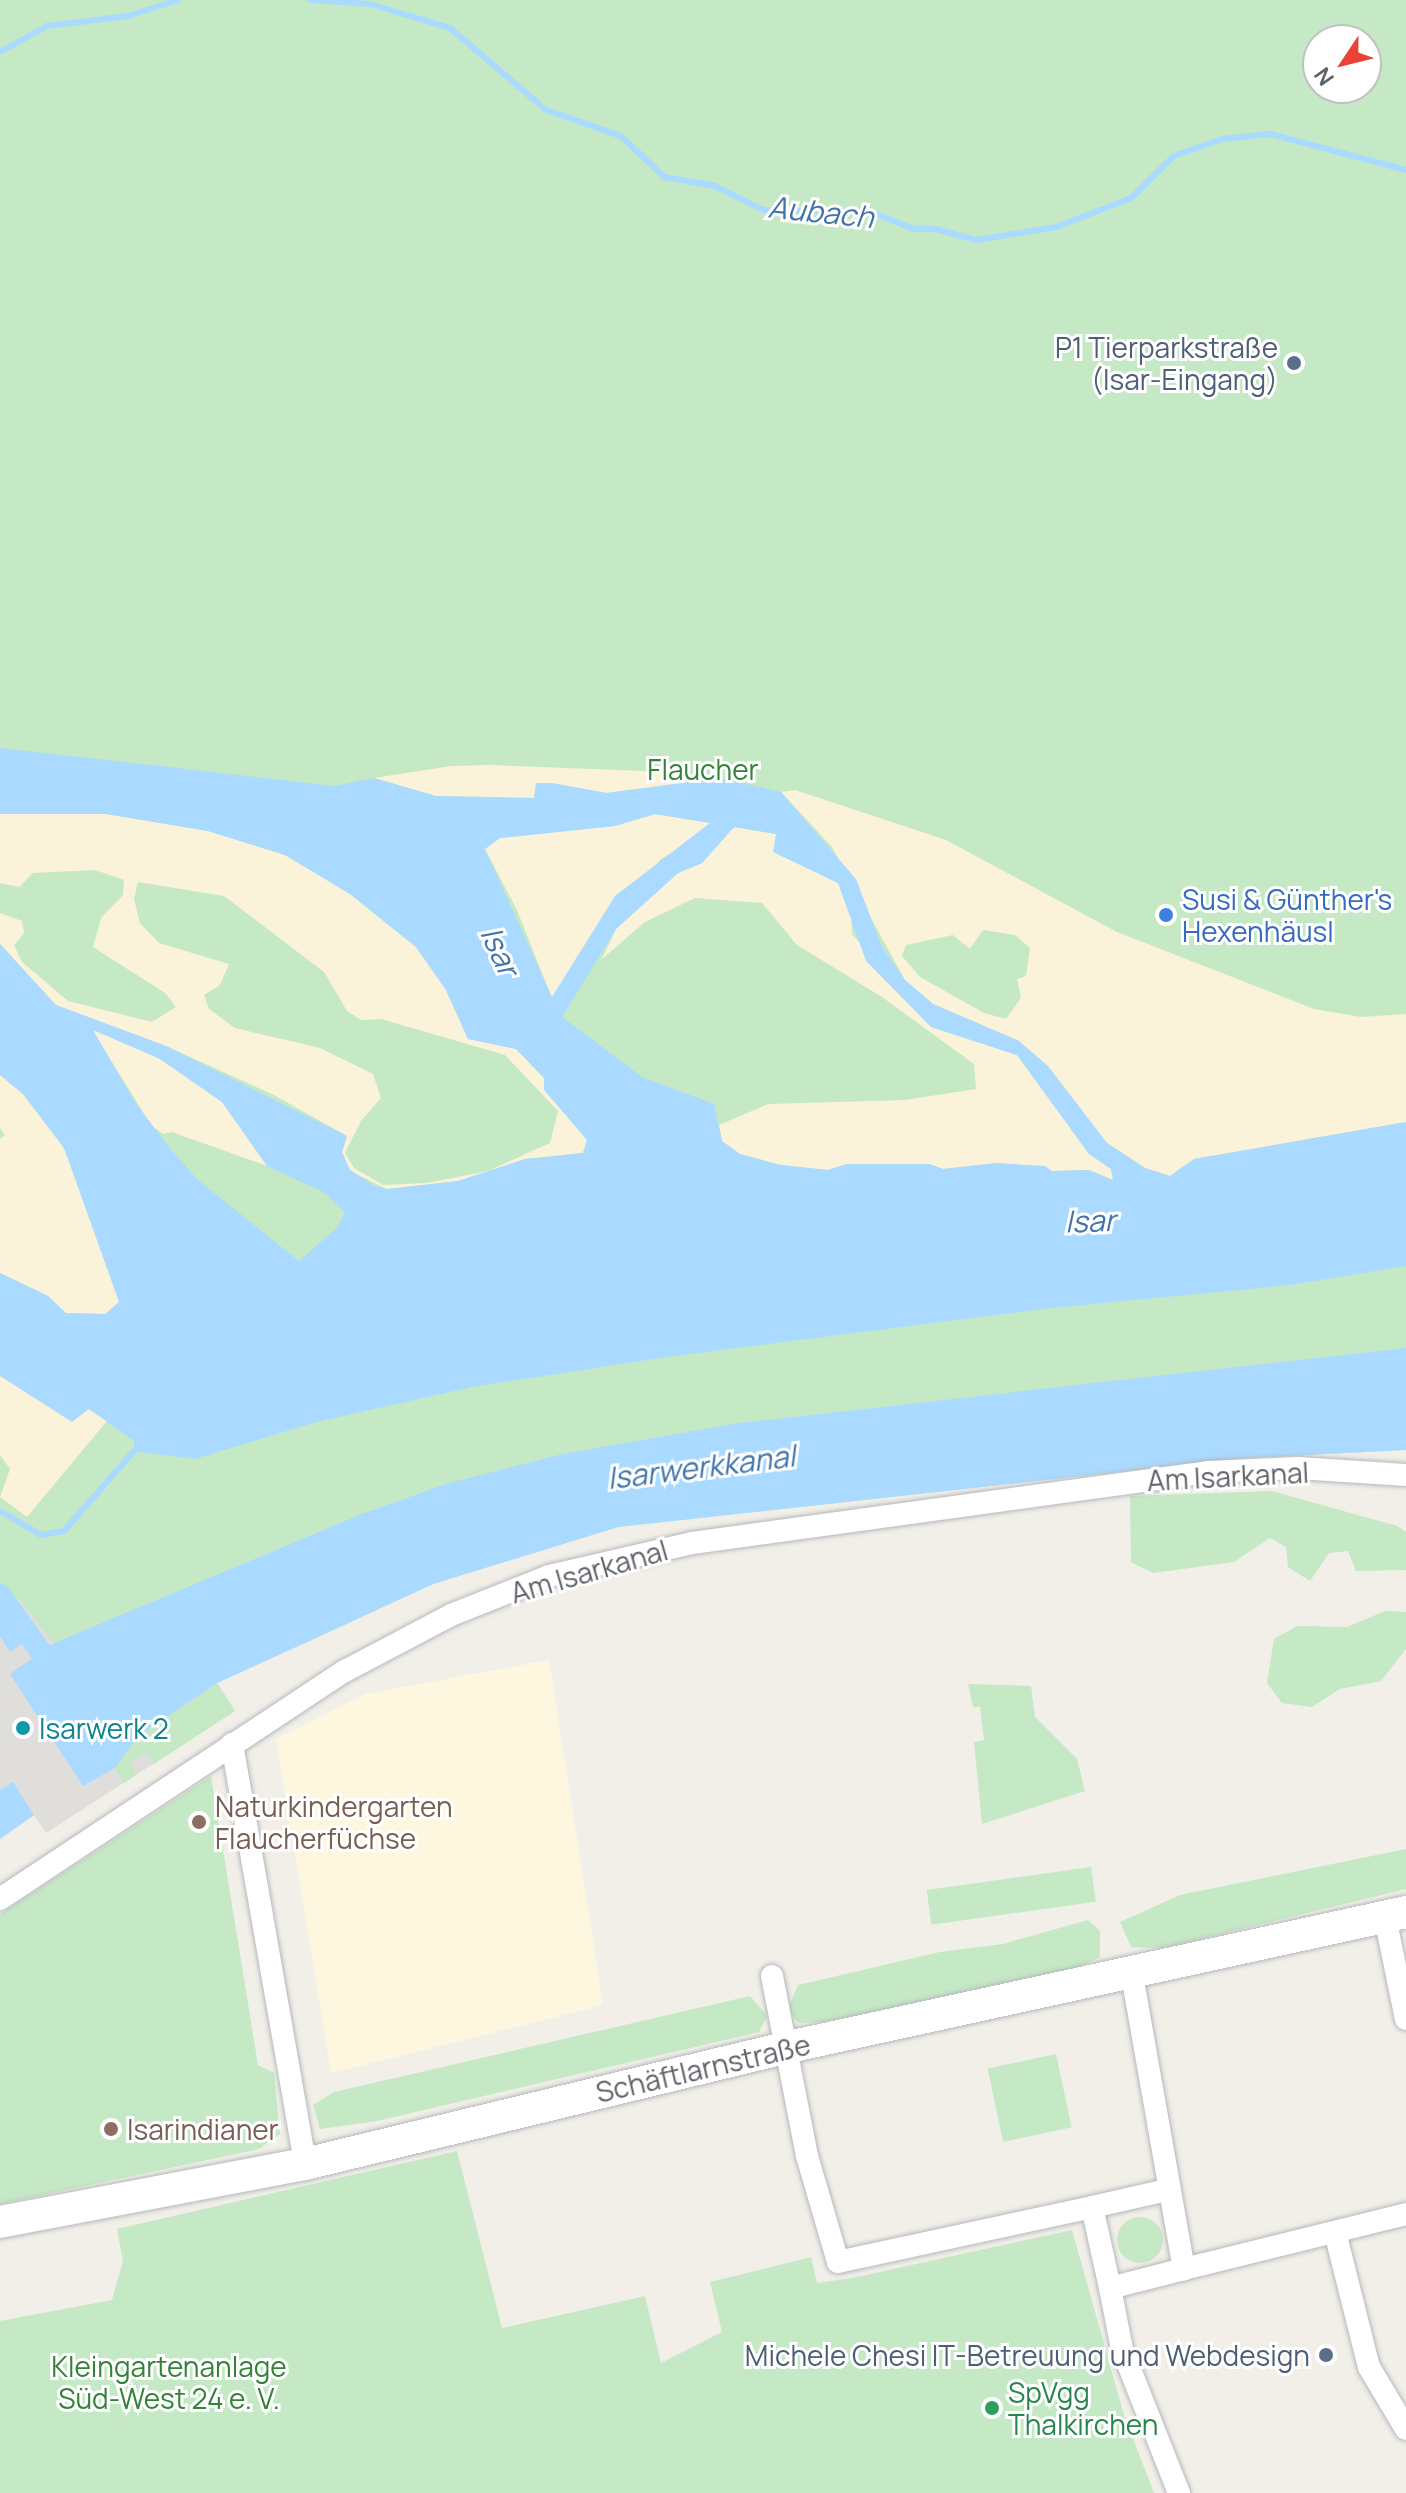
<!DOCTYPE html>
<html>
<head>
<meta charset="utf-8">
<style>
	body { margin:0 }
	#map { position:relative; width:1406px; height:2493px; overflow:hidden; background:#f1efe8; font-family:Manrope,sans-serif }
	div>[style] { position:absolute }
	[style*='--x'] { left:calc(var(--x)*1px); top:calc(var(--y)*1px); width:calc(var(--w)*1px); rotate:calc(var(--a)*1deg) }
	.commercial>* { inset:0; background:#fef7e0 }
	.industrial>* { inset:0; background:#e0deda }
	.green>* { inset:0; background:#c5e8c5; transform-origin:0 0 }
	.round { border-radius:50% }
	.sand>* { inset:0; background:#fbf3d9 }
	.water>* { inset:0; background:#aadaff }
	.stream>* { height:6px; margin:-3px; padding:0 3px; transform-origin:3px; border-radius:3px; background:#aadaff }
	.canal>* { height:22px; margin:-11px; padding:0 11px; transform-origin:11px; border-radius:11px; background:#aadaff }
	.roads { filter:drop-shadow(0 0 2px #b5b8bc) drop-shadow(0 0 2px #b5b8bc) }
	.street>* { height:22px; margin:-11px; padding:0 11px; transform-origin:11px; border-radius:11px; background:#fff }
	.secondary>* { height:32px; margin:-16px; padding:0 16px; transform-origin:16px; border-radius:16px; background:#fff }
	.dots>* { width:22px; height:22px; translate:-50% -50%; box-sizing:border-box; border:4px solid #fff; border-radius:50% }
	span { translate:-50% -50%; white-space:nowrap; text-align:center; line-height:1.15; -webkit-text-stroke:6px #fff; paint-order:stroke }
	.service-label { font-size:28px; color:#4e5e75 }
	.right { translate:-100% -50%; text-align:right }
	.park-label { font-size:28px; color:#348238 }
	.shop-label { font-size:28px; color:#366cbe }
	.left { translate:0 -50%; text-align:left }
	.street-label { font-size:28px; color:#5f6368 }
	.culture-label { font-size:28px; color:#0d838f }
	.education-label { font-size:28px; color:#785e54 }
	.leisure-label { font-size:28px; color:#27864d }
	.water-label { font-size:30px; color:#4174aa; font-style:italic }
	.north { position:absolute; left:1302px; top:24px; width:80px; height:80px; box-sizing:border-box; background:#fff; border:2px solid #bfc1c3; border-radius:50%; rotate:235deg; font-size:22px; font-weight:700; line-height:32px; text-align:center; color:#5f6368 }
	.north::after { content:''; display:block; margin:auto; width:28px; height:36px; background:#ea4335; clip-path:polygon(50% 0,100% 100%,50% 72%,0 100%) }
</style>
</head>
<body>
<div id="map">
	<div class="commercial">
		<i style="clip-path:polygon(549px 1660px,603px 2005px,331px 2073px,276px 1739px,366px 1694px)"></i>
	</div>
	<div class="industrial">
		<i style="clip-path:polygon(19px 1599px,82px 1620px,306px 1643px,217px 1683px,235px 1711px,46px 1833px,34px 1815px,0 1839px,0 1613px)"></i>
	</div>
	<div class="green">
		<i style="clip-path:polygon(evenodd,0 0,1406px 0,1406px 1450px,1244px 1458px,618px 1527px,433px 1584px,306px 1643px,145px 1607px,56px 1646px,19px 1599px,0 1613px,0 0,1318px 40px,1366px 40px,1366px 88px,1318px 88px,1318px 40px)"></i>
		<i style="clip-path:polygon(1272px 1491px,1397px 1526px,1406px 1532px,1406px 1570px,1356px 1571px,1348px 1551px,1329px 1553px,1310px 1581px,1288px 1567px,1286px 1547px,1270px 1538px,1234px 1562px,1153px 1573px,1131px 1562px,1130px 1496px)"></i>
		<i style="clip-path:polygon(1385px 1611px,1406px 1612px,1406px 1649px,1381px 1681px,1340px 1689px,1312px 1707px,1282px 1703px,1267px 1683px,1274px 1639px,1297px 1626px,1347px 1627px)"></i>
		<i style="clip-path:polygon(217px 1683px,235px 1711px,154px 1764px,146px 1753px,130px 1763px,137px 1774px,124px 1783px,115px 1768px,137px 1737px)"></i>
		<i style="clip-path:polygon(968px 1684px,1031px 1686px,1035px 1717px,1077px 1759px,1085px 1791px,982px 1824px,974px 1742px,984px 1740px,980px 1707px,973px 1707px)"></i>
		<i style="clip-path:polygon(211px 1776px,258px 2065px,274px 2073px,280px 2134px,259px 2149px,0 2204px,0 1914px)"></i>
		<i style="clip-path:polygon(1406px 1849px,1406px 1889px,1163px 1948px,1131px 1947px,1120px 1922px,1180px 1895px)"></i>
		<i style="left:1091px;top:1867px;width:35px;height:166px;rotate:82deg"></i>
		<i style="clip-path:polygon(1088px 1920px,1100px 1931px,1100px 1957px,1068px 1972px,823px 2022px,798px 2023px,788px 2009px,798px 1985px,940px 1952px,1003px 1944px)"></i>
		<i style="clip-path:polygon(750px 1996px,767px 2016px,759px 2032px,377px 2121px,320px 2129px,313px 2105px,334px 2092px)"></i>
		<i style="left:1056px;top:2054px;width:75px;height:70px;rotate:78deg"></i>
		<i style="clip-path:polygon(457px 2151px,502px 2328px,645px 2296px,661px 2363px,722px 2332px,710px 2282px,811px 2257px,817px 2283px,852px 2278px,1072px 2230px,1124px 2415px,1154px 2493px,0 2493px,0 2321px,112px 2300px,123px 2261px,117px 2229px)"></i>
		<i class="round" style="left:1117px;top:2217px;width:46px;height:46px"></i>
	</div>
	<div class="sand">
		<i style="clip-path:polygon(490px 765px,669px 772px,720px 778px,607px 793px,537px 783px,535px 798px,436px 796px,374px 778px,451px 766px)"></i>
		<i style="clip-path:polygon(evenodd,795px 790px,946px 840px,1117px 932px,1314px 1009px,1361px 1017px,1406px 1014px,1406px 1122px,1194px 1159px,1170px 1176px,1145px 1168px,1107px 1143px,1019px 1041px,933px 1004px,905px 980px,832px 847px,781px 792px,795px 790px,983px 930px,1015px 935px,1030px 948px,1026px 976px,1017px 979px,1021px 998px,1006px 1019px,984px 1013px,920px 977px,902px 956px,906px 945px,953px 935px,970px 949px,983px 930px)"></i>
		<i style="clip-path:polygon(evenodd,0 814px,106px 814px,208px 831px,285px 855px,350px 894px,416px 947px,446px 990px,468px 1039px,516px 1049px,544px 1078px,587px 1140px,583px 1153px,525px 1159px,458px 1181px,387px 1189px,350px 1171px,342px 1152px,347px 1136px,274px 1095px,166px 1046px,56px 1005px,0 944px,0 913px,22px 921px,24px 933px,14px 945px,22px 962px,68px 1001px,152px 1022px,176px 1007px,165px 993px,93px 947px,101px 918px,123px 895px,124px 880px,95px 870px,33px 873px,19px 887px,0 883px,0 814px,138px 882px,224px 896px,324px 972px,347px 1011px,361px 1020px,381px 1019px,505px 1055px,558px 1111px,550px 1143px,488px 1171px,427px 1183px,383px 1185px,354px 1168px,345px 1153px,361px 1121px,381px 1098px,373px 1074px,320px 1048px,235px 1028px,209px 1009px,204px 995px,220px 985px,229px 964px,159px 943px,140px 923px,134px 899px,138px 882px)"></i>
		<i style="clip-path:polygon(655px 814px,710px 823px,698px 837px,661px 859px,552px 998px,517px 910px,485px 849px,500px 838px,614px 826px)"></i>
		<i style="clip-path:polygon(734px 827px,777px 834px,774px 852px,838px 883px,851px 912px,852px 934px,931px 1027px,1017px 1055px,1089px 1154px,1111px 1169px,1113px 1180px,1089px 1170px,1051px 1171px,997px 1163px,943px 1169px,929px 1164px,847px 1164px,828px 1170px,780px 1165px,740px 1154px,722px 1141px,719px 1125px,768px 1104px,905px 1100px,976px 1089px,974px 1064px,882px 997px,797px 945px,762px 903px,695px 898px,645px 922px,602px 959px,616px 929px,678px 873px,702px 863px)"></i>
		<i style="clip-path:polygon(92px 1030px,114px 1035px,160px 1059px,222px 1102px,267px 1166px,172px 1132px,163px 1134px,151px 1125px)"></i>
		<i style="clip-path:polygon(0 1075px,23px 1094px,64px 1148px,116px 1284px,119px 1303px,105px 1314px,66px 1313px,48px 1296px,0 1273px,0 1139px,5px 1135px,0 1128px)"></i>
		<i style="clip-path:polygon(0 1376px,89px 1409px,107px 1421px,27px 1517px,0 1497px,10px 1469px,0 1455px)"></i>
	</div>
	<div class="water">
		<i style="clip-path:polygon(evenodd,0 748px,335px 786px,374px 778px,436px 796px,534px 798px,536px 783px,552px 783px,607px 793px,720px 778px,781px 792px,856px 879px,882px 947px,905px 980px,933px 1004px,1019px 1041px,1048px 1066px,1107px 1143px,1145px 1168px,1170px 1176px,1194px 1159px,1406px 1122px,1406px 1266px,1290px 1285px,1051px 1308px,666px 1357px,472px 1387px,316px 1422px,195px 1459px,134px 1451px,134px 1441px,89px 1409px,72px 1422px,0 1376px,0 1273px,48px 1296px,66px 1313px,105px 1314px,119px 1302px,64px 1148px,23px 1094px,0 1075px,0 944px,56px 1005px,166px 1046px,347px 1136px,342px 1152px,350px 1170px,375px 1186px,387px 1189px,458px 1181px,525px 1159px,583px 1153px,587px 1140px,544px 1090px,544px 1078px,516px 1049px,468px 1039px,446px 990px,416px 947px,350px 894px,285px 855px,208px 831px,106px 814px,0 814px,0 748px,655px 814px,710px 823px,615px 896px,552px 997px,485px 849px,500px 838px,615px 826px,655px 814px,0 748px,734px 827px,776px 834px,773px 852px,838px 883px,866px 961px,931px 1027px,1017px 1055px,1089px 1154px,1111px 1169px,1113px 1180px,1089px 1170px,1052px 1171px,1045px 1166px,997px 1163px,943px 1169px,929px 1164px,847px 1164px,828px 1170px,780px 1165px,740px 1154px,722px 1141px,714px 1104px,642px 1077px,562px 1017px,616px 929px,678px 873px,702px 863px,734px 827px,0 748px,93px 1030px,160px 1059px,222px 1102px,267px 1166px,325px 1193px,345px 1212px,338px 1227px,299px 1261px,198px 1180px,172px 1151px,137px 1105px,93px 1030px)"></i>
		<i style="clip-path:polygon(1406px 1348px,1406px 1450px,1244px 1458px,618px 1527px,433px 1584px,217px 1683px,137px 1737px,115px 1768px,83px 1786px,10px 1674px,54px 1643px,362px 1514px,449px 1483px,563px 1454px,739px 1423px)"></i>
		<i style="clip-path:polygon(0 1584px,39px 1631px,10px 1652px,0 1636px)"></i>
		<i style="clip-path:polygon(13px 1782px,34px 1815px,0 1839px,0 1790px)"></i>
	</div>
	<div class="stream">
		<i style="--x:310;--y:0;--w:60;--a:3.8"></i>
		<i style="--x:370;--y:4;--w:84;--a:16.7"></i>
		<i style="--x:450;--y:28;--w:126;--a:40.5"></i>
		<i style="--x:546;--y:110;--w:79;--a:19.1"></i>
		<i style="--x:621;--y:136;--w:59;--a:43.6"></i>
		<i style="--x:664;--y:177;--w:52;--a:10"></i>
		<i style="--x:715;--y:186;--w:54;--a:26.6"></i>
		<i style="--x:763;--y:210;--w:108;--a:1.1"></i>
		<i style="--x:871;--y:212;--w:46;--a:21.6"></i>
		<i style="--x:914;--y:229;--w:21;--a:0"></i>
		<i style="--x:935;--y:229;--w:42;--a:15"></i>
		<i style="--x:976;--y:240;--w:81;--a:-9.2"></i>
		<i style="--x:1056;--y:227;--w:80;--a:-21.1"></i>
		<i style="--x:1131;--y:198;--w:60;--a:-44.3"></i>
		<i style="--x:1174;--y:156;--w:51;--a:-19.5"></i>
		<i style="--x:1222;--y:139;--w:48;--a:-5.9"></i>
		<i style="--x:1270;--y:134;--w:141;--a:14.8"></i>
		<i style="--x:0;--y:52;--w:54;--a:-29"></i>
		<i style="--x:47;--y:26;--w:82;--a:-7"></i>
		<i style="--x:128;--y:16;--w:52;--a:-17.7"></i>
		<i style="--x:0;--y:1511;--w:48;--a:30.3"></i>
		<i style="--x:41;--y:1535;--w:23;--a:-10"></i>
		<i style="--x:64;--y:1531;--w:106;--a:-48.8"></i>
	</div>
	<div class="canal">
		<i style="--x:0;--y:1595;--w:70;--a:54.3"></i>
		<i style="--x:41;--y:1652;--w:30;--a:34"></i>
	</div>
	<div class="roads">
		<div class="street">
			<i style="--x:232;--y:1744;--w:426;--a:80.1"></i>
			<i style="--x:0;--y:1899;--w:414;--a:-33.5"></i>
			<i style="--x:345;--y:1671;--w:120;--a:-27.8"></i>
			<i style="--x:451;--y:1615;--w:105;--a:-21.7"></i>
			<i style="--x:549;--y:1576;--w:147;--a:-13"></i>
			<i style="--x:692;--y:1543;--w:522;--a:-7.82"></i>
			<i style="--x:1209;--y:1472;--w:89;--a:-2.6"></i>
			<i style="--x:1298;--y:1468;--w:108;--a:3.7"></i>
			<i style="--x:1385;--y:1917;--w:104;--a:78.4"></i>
			<i style="--x:1132;--y:1975;--w:299;--a:80"></i>
			<i style="--x:1184;--y:2269;--w:76;--a:165.6"></i>
			<i style="--x:1110;--y:2288;--w:83;--a:-102.5"></i>
			<i style="--x:1092;--y:2207;--w:77;--a:-12.8"></i>
			<i style="--x:772;--y:1976;--w:183;--a:79"></i>
			<i style="--x:807;--y:2156;--w:110;--a:73.7"></i>
			<i style="--x:838;--y:2262;--w:260;--a:-12.2"></i>
			<i style="--x:1335;--y:2232;--w:139;--a:75.9"></i>
			<i style="--x:1369;--y:2367;--w:72;--a:59.2"></i>
			<i style="--x:1184;--y:2269;--w:229;--a:-13.9"></i>
			<i style="--x:1110;--y:2288;--w:62;--a:78.9"></i>
			<i style="--x:1122;--y:2349;--w:155;--a:68.4"></i>
		</div>
		<div class="secondary">
			<i style="--x:0;--y:2222;--w:310;--a:-10.8"></i>
			<i style="--x:305;--y:2164;--w:493;--a:-13.6"></i>
			<i style="--x:784;--y:2048;--w:637;--a:-12.33"></i>
		</div>
	</div>
	<div class="dots">
		<i style="left:1294px;top:363px;background:#5c6f8a"></i>
		<i style="left:1166px;top:915px;background:#3f7fe0"></i>
		<i style="left:23px;top:1728px;background:#0f9aa8"></i>
		<i style="left:199px;top:1822px;background:#8d6e63"></i>
		<i style="left:111px;top:2129px;background:#8d6e63"></i>
		<i style="left:1326px;top:2355px;background:#5c6f8a"></i>
		<i style="left:992px;top:2408px;background:#2e9e5b"></i>
	</div>
	<div class="service-label">
		<span class="right" style="left:1278px;top:363px">P1 Tierparkstraße<br>(Isar-Eingang)</span>
		<span class="right" style="left:1310px;top:2355px">Michele Chesi IT-Betreuung und Webdesign</span>
	</div>
	<div class="park-label">
		<span style="left:703px;top:769px">Flaucher</span>
		<span style="left:169px;top:2382px">Kleingartenanlage<br>Süd-West 24 e. V.</span>
	</div>
	<div class="shop-label">
		<span class="left" style="left:1182px;top:915px">Susi &amp; Günther's<br>Hexenhäusl</span>
	</div>
	<div class="street-label">
		<span style="left:1228px;top:1476px;rotate:-3deg">Am Isarkanal</span>
		<span style="left:589px;top:1571px;rotate:-16deg">Am Isarkanal</span>
		<span style="left:703px;top:2068px;rotate:-13deg">Schäftlarnstraße</span>
	</div>
	<div class="culture-label">
		<span class="left" style="left:39px;top:1728px">Isarwerk 2</span>
	</div>
	<div class="education-label">
		<span class="left" style="left:215px;top:1822px">Naturkindergarten<br>Flaucherfüchse</span>
		<span class="left" style="left:127px;top:2129px">Isarindianer</span>
	</div>
	<div class="leisure-label">
		<span class="left" style="left:1008px;top:2408px">SpVgg<br>Thalkirchen</span>
	</div>
	<div class="water-label">
		<span style="left:821px;top:212px;rotate:6deg">Aubach</span>
		<span style="left:500px;top:951px;rotate:65deg">Isar</span>
		<span style="left:1090px;top:1221px;rotate:-2deg">Isar</span>
		<span style="left:701px;top:1467px;rotate:-7deg">Isarwerkkanal</span>
	</div>
	<div class="north">N</div>
</div>
</body>
</html>
